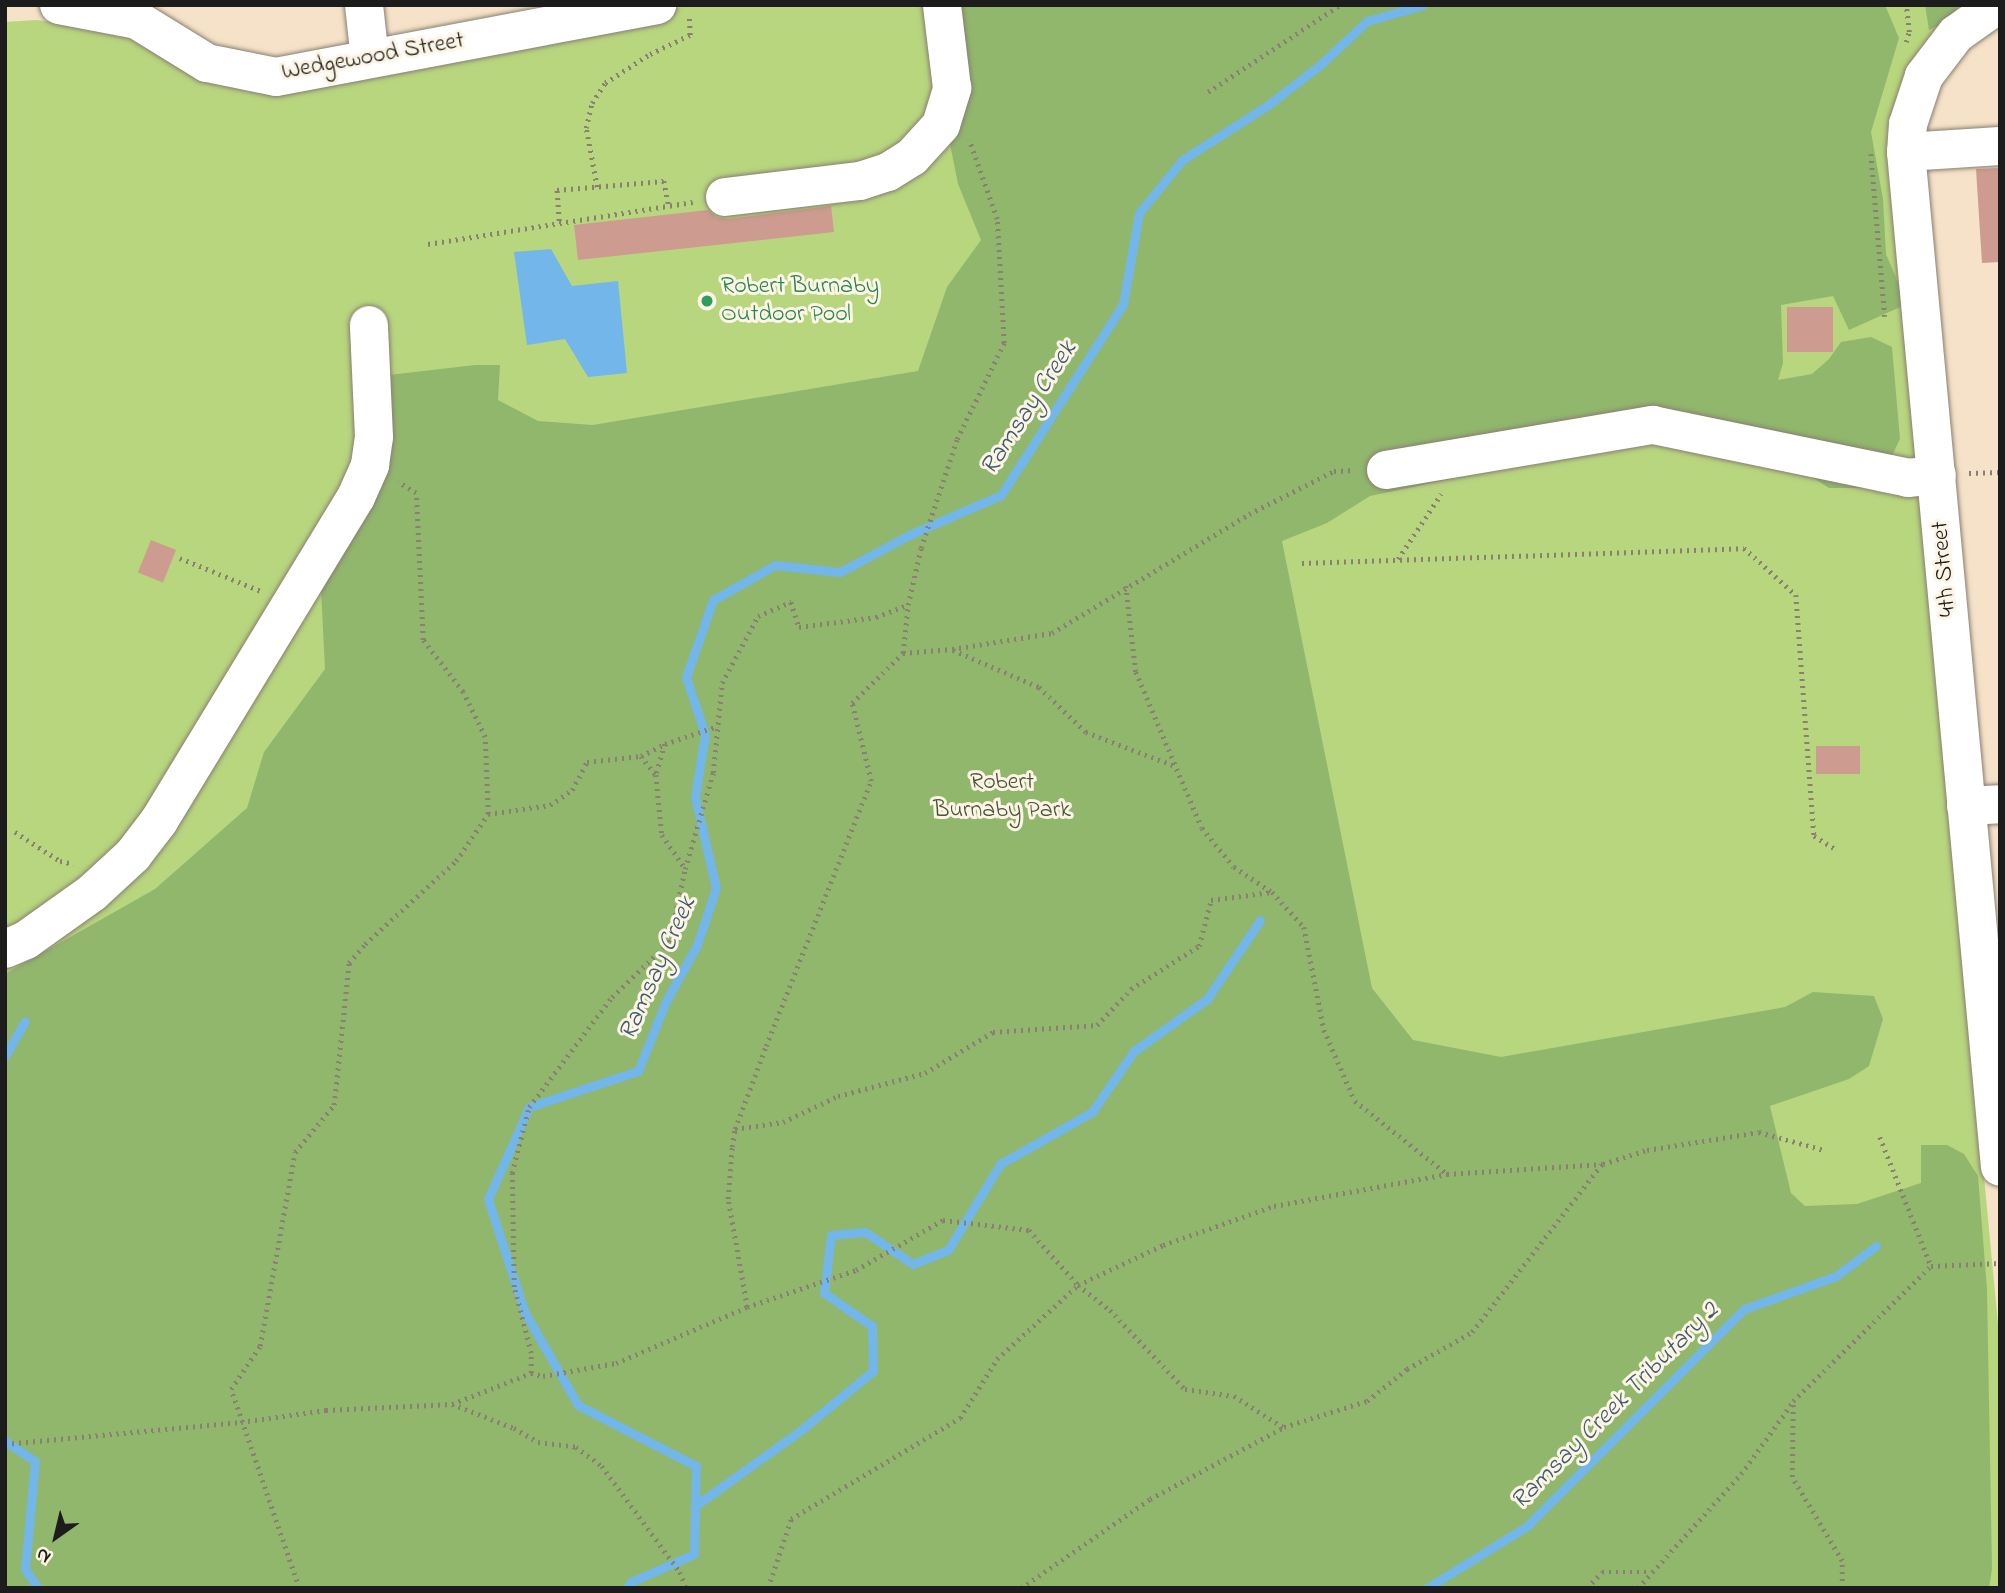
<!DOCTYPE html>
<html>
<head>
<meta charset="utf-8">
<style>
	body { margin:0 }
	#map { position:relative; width:2005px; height:1593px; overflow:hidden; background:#f6e2c8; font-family:"Indie Flower",sans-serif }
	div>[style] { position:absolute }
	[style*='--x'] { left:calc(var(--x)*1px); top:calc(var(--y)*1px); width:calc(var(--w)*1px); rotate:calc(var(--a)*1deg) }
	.green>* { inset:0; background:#b7d67e }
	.forest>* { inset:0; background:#91b76d }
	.water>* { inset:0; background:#73b6e9 }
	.stream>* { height:9px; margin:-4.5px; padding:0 4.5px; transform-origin:4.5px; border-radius:4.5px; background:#73b6e9 }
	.building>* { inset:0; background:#cd9b8f; transform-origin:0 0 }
	.path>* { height:4.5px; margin-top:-2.25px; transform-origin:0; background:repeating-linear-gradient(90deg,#897f72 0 2px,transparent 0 7px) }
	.roads { filter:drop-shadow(0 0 2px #897f72) drop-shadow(0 0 2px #897f72) }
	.minor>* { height:38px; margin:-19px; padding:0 19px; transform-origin:19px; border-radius:19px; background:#fff }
	.dots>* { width:19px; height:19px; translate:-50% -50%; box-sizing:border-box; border:4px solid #fcf5e5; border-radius:50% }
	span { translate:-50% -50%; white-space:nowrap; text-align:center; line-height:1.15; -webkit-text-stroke:6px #fcf5e5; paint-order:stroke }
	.street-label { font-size:24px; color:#1c1c1c }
	.leisure-label { font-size:24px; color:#27864d }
	.left { translate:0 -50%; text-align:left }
	.park-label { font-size:24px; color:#4a5439 }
	.water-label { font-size:26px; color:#3f5a6e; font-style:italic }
	.frame { position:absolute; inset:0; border:7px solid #1c1c1c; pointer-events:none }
	.north { position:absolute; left:21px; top:1502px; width:70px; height:70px; -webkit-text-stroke:5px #fcf5e5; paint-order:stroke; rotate:214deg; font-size:19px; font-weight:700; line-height:28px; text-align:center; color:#1c1c1c }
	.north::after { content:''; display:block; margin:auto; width:24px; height:32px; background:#1c1c1c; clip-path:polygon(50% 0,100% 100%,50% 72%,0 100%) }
</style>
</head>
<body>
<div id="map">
	<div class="green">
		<i style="clip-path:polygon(691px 5px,1963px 5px,1946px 20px,1889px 143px,1888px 168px,2000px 1345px,1999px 1588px,5px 1588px,5px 22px,36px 20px,101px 29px,129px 38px,206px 79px,245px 91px,261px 93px)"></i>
	</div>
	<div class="forest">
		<i style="clip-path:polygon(953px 5px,1885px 5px,1899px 38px,1871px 132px,1883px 199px,1886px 254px,1907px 304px,1849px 330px,1833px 296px,1781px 305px,1783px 363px,1778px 380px,1812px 374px,1829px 359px,1841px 342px,1871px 337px,1892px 347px,1900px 439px,1888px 464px,1868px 488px,1829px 488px,1743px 433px,1679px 423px,1537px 461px,1370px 496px,1327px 523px,1282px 541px,1372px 988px,1413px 1040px,1501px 1057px,1785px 1007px,1813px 992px,1874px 996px,1883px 1019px,1869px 1066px,1849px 1079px,1770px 1106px,1791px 1193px,1805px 1206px,1857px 1204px,1921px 1183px,1921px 1145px,1947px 1145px,1964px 1154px,1978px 1176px,1987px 1289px,1992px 1569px,1989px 1588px,5px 1588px,5px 974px,155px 889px,247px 808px,264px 752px,325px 669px,321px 589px,389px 375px,475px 365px,500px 365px,498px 400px,538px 421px,593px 425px,918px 371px,947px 287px,981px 240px,958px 184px,950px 144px,960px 84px)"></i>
		<i style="clip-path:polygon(1925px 5px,1958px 5px,1951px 20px,1929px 30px)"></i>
	</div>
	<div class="water">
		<i style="clip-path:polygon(551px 249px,572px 286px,618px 281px,627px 373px,588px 377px,565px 339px,527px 345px,514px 252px)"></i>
	</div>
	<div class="stream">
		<i style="--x:5;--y:1056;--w:40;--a:-60.3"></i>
		<i style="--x:5;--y:1441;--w:36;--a:34"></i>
		<i style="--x:35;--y:1461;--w:108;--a:95.3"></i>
		<i style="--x:25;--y:1569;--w:23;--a:56"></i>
		<i style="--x:695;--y:1506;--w:130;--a:-35.6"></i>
		<i style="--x:801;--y:1430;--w:93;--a:-39.3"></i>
		<i style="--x:873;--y:1371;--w:45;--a:-91.3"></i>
		<i style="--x:872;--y:1326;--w:58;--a:-145.5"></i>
		<i style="--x:824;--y:1293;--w:58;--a:-83.1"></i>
		<i style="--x:831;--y:1235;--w:34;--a:-5"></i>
		<i style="--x:865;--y:1232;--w:58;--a:33.7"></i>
		<i style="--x:913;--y:1264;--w:38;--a:-22"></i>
		<i style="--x:948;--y:1250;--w:100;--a:-58.8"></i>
		<i style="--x:1000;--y:1164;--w:106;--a:-29.5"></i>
		<i style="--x:1092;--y:1112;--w:74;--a:-55.5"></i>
		<i style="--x:1134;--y:1051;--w:90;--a:-35.5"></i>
		<i style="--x:1207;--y:999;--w:95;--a:-56.1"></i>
		<i style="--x:626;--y:1588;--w:8;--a:-50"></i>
		<i style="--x:631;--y:1582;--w:69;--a:-24"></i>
		<i style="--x:694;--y:1554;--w:88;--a:-88.7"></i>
		<i style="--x:696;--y:1466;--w:133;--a:-152.7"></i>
		<i style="--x:578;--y:1405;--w:106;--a:-119.9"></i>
		<i style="--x:525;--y:1313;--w:120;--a:-108"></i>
		<i style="--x:488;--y:1199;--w:101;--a:-66"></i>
		<i style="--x:529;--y:1107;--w:115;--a:-18.3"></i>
		<i style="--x:638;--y:1071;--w:75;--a:-68.2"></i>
		<i style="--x:666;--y:1001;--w:64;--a:-61"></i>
		<i style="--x:697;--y:945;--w:60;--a:-71.6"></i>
		<i style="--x:716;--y:888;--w:93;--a:-103"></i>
		<i style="--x:695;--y:797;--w:64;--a:-81"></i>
		<i style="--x:705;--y:734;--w:60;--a:-108.4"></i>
		<i style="--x:686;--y:677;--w:82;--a:-70.7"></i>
		<i style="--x:713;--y:600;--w:71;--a:-29.4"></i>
		<i style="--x:775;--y:565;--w:65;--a:6.1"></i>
		<i style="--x:840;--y:572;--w:78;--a:-28.2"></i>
		<i style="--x:909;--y:535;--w:100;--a:-23.5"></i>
		<i style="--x:1001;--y:495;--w:227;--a:-57.4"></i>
		<i style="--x:1123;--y:304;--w:92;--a:-80"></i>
		<i style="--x:1139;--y:213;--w:68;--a:-50.9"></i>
		<i style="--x:1182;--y:160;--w:102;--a:-32.6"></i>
		<i style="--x:1268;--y:105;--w:67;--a:-37.7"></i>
		<i style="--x:1321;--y:64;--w:63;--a:-43.1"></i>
		<i style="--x:1367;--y:21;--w:58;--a:-15.9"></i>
		<i style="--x:1427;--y:1588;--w:118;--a:-31.8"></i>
		<i style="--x:1527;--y:1526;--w:307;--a:-45"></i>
		<i style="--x:1744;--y:1309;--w:98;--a:-19.7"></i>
		<i style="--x:1836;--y:1276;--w:50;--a:-36.9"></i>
	</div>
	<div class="building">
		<i style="clip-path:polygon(2000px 168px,2000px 262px,1982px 263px,1976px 169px)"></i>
		<i style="clip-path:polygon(831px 206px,834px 232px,578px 260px,574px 225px,708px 210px,716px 217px,728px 219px)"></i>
		<i style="left:1787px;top:307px;width:46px;height:45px"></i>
		<i style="left:151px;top:540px;width:27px;height:35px;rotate:22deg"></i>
		<i style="left:1816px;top:746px;width:44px;height:28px"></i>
	</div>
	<div class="path">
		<i style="--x:1906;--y:42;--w:10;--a:-73"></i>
		<i style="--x:1909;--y:32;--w:27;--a:-96"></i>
		<i style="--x:1208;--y:92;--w:158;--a:-33.4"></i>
		<i style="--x:1871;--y:154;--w:163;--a:85.1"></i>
		<i style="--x:597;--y:187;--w:60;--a:-100.6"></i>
		<i style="--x:586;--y:128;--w:26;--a:-77"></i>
		<i style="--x:592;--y:103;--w:24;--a:-57"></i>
		<i style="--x:605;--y:83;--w:54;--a:-32.8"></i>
		<i style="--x:650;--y:54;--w:44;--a:-25.4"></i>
		<i style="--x:690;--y:35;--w:18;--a:-93"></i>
		<i style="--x:559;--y:221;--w:31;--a:-94"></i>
		<i style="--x:557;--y:190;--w:107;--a:-4.8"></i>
		<i style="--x:664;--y:181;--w:25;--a:79"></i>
		<i style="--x:428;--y:244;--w:268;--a:-9"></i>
		<i style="--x:1969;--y:473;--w:31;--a:-2"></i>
		<i style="--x:180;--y:558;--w:87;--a:22.2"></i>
		<i style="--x:1398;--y:559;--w:78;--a:-56.5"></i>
		<i style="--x:1302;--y:563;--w:442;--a:-1.9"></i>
		<i style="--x:1744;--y:548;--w:70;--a:42.1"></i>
		<i style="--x:1796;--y:595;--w:242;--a:85.7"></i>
		<i style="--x:1814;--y:836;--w:23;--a:31"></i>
		<i style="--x:1126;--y:586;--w:87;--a:83.4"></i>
		<i style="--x:1136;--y:672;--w:169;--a:67.1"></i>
		<i style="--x:1202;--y:828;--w:50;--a:50.6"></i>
		<i style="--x:1234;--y:867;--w:45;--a:33.3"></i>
		<i style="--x:1272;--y:892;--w:47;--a:47.6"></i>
		<i style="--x:1304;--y:927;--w:105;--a:79"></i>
		<i style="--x:1324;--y:1030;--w:77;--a:66.4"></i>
		<i style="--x:1355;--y:1101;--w:117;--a:38.4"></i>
		<i style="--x:953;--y:650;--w:94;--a:23.3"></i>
		<i style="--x:1039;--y:687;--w:65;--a:43.8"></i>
		<i style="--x:1086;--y:732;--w:95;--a:20.9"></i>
		<i style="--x:903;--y:653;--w:48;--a:-84.1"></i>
		<i style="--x:908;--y:605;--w:58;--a:-77.2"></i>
		<i style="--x:921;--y:548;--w:115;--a:-71.7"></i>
		<i style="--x:957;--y:439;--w:107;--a:-63.9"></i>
		<i style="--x:1004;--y:343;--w:124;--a:-93.2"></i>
		<i style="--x:997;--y:219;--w:84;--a:-109.5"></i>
		<i style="--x:665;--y:744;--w:32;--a:106"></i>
		<i style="--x:656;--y:775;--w:60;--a:84.3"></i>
		<i style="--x:662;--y:835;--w:40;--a:55.1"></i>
		<i style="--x:641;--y:756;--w:27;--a:-27"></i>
		<i style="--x:665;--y:744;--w:56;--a:-18.8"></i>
		<i style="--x:488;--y:814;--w:63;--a:-8.3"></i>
		<i style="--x:550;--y:805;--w:27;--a:-34"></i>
		<i style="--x:572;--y:790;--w:32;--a:-62"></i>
		<i style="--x:587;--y:762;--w:54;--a:-6.3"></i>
		<i style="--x:641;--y:756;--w:24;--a:52"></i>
		<i style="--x:15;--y:832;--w:54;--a:32.8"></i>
		<i style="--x:60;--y:861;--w:14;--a:12"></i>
		<i style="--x:735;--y:1129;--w:49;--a:-8.3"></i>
		<i style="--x:783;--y:1122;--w:61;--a:-25.3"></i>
		<i style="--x:838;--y:1096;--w:90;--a:-14.8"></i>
		<i style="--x:925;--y:1073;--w:79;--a:-31.1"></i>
		<i style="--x:993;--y:1032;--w:104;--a:-3.9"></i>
		<i style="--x:1097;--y:1025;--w:50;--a:-46.6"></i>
		<i style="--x:1131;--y:989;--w:80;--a:-32.3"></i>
		<i style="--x:1199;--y:946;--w:48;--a:-75.4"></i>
		<i style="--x:1211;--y:900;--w:61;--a:-7.6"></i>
		<i style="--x:1880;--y:1137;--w:139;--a:68.4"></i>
		<i style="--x:747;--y:1307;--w:110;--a:-100"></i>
		<i style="--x:728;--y:1199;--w:52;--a:-85.6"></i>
		<i style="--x:732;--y:1147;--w:18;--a:-81"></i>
		<i style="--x:735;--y:1129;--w:89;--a:-69.5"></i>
		<i style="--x:766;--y:1046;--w:285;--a:-68.4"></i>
		<i style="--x:871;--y:781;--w:80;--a:-103.7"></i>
		<i style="--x:852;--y:703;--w:71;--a:-44.4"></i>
		<i style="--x:903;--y:653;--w:49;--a:-4.7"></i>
		<i style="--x:952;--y:649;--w:101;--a:-9.1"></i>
		<i style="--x:1052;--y:633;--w:230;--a:-31.1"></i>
		<i style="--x:1249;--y:514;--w:95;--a:-26.8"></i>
		<i style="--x:1334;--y:471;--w:21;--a:-3"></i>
		<i style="--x:531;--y:1373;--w:20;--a:-90"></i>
		<i style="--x:531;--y:1353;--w:68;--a:-104.4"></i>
		<i style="--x:514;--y:1287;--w:114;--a:-91"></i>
		<i style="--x:512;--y:1173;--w:68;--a:-75.6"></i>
		<i style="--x:529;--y:1107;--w:138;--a:-53"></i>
		<i style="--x:612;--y:997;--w:79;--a:-44"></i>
		<i style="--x:669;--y:942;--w:75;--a:-77.6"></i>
		<i style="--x:685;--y:869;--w:100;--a:-73.7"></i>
		<i style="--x:713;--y:773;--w:90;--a:-84.3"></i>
		<i style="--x:722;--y:683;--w:76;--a:-61.8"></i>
		<i style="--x:758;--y:616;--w:36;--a:-23"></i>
		<i style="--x:791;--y:602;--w:26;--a:72"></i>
		<i style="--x:799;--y:627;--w:78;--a:-7.4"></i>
		<i style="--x:876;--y:617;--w:34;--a:-21"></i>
		<i style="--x:452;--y:1404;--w:66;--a:21.2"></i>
		<i style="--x:514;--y:1428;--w:28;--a:30"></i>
		<i style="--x:538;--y:1442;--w:38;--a:7"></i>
		<i style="--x:576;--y:1447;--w:32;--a:36"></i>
		<i style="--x:602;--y:1466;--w:132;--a:53.7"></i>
		<i style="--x:680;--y:1572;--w:17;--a:69"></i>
		<i style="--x:5;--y:1444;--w:237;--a:-5.3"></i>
		<i style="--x:241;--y:1422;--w:86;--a:-8"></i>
		<i style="--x:326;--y:1410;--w:126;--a:-2.7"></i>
		<i style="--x:452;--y:1404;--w:85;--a:-21.4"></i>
		<i style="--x:531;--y:1373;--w:12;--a:14"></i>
		<i style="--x:543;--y:1376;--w:74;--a:-10.1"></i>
		<i style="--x:616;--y:1363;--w:142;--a:-23.1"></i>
		<i style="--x:747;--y:1307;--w:115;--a:-18.7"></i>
		<i style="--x:856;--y:1270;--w:100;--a:-29.9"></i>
		<i style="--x:943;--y:1220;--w:87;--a:6.6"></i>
		<i style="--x:1029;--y:1230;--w:74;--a:48.3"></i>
		<i style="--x:1078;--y:1285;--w:94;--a:-25.2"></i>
		<i style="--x:1163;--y:1245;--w:118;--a:-19.4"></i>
		<i style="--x:1274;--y:1206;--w:176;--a:-10.5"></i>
		<i style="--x:1447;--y:1174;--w:156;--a:-3.7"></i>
		<i style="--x:1603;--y:1164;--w:46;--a:-17.7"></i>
		<i style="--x:1647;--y:1150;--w:113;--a:-9.1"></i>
		<i style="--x:1759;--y:1132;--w:67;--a:15.5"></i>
		<i style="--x:299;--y:1588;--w:210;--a:-108.9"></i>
		<i style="--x:231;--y:1389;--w:52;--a:-56"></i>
		<i style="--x:260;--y:1346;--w:197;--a:-79.8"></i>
		<i style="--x:295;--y:1152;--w:61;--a:-50.3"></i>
		<i style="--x:334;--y:1105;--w:143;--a:-84"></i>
		<i style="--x:349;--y:963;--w:25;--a:-50"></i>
		<i style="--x:365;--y:944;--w:123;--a:-42.4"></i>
		<i style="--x:456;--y:861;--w:57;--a:-55.8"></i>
		<i style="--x:488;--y:814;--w:77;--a:-92.2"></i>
		<i style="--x:485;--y:737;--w:50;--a:-116.1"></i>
		<i style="--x:463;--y:692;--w:66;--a:-127.6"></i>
		<i style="--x:423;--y:640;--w:147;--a:-92.7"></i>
		<i style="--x:416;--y:493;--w:21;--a:-149"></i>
		<i style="--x:768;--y:1588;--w:73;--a:-71.6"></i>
		<i style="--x:791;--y:1519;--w:197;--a:-30.9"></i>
		<i style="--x:960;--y:1418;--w:70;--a:-57.9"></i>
		<i style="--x:997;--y:1359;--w:110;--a:-42.4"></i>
		<i style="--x:1078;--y:1285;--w:41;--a:38"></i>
		<i style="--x:1110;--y:1310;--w:109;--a:46.5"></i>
		<i style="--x:1185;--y:1389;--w:49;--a:8.1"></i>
		<i style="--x:1234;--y:1396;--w:58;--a:32.3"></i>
		<i style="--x:1021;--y:1588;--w:157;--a:-34.6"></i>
		<i style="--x:1150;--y:1499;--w:152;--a:-28.2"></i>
		<i style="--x:1284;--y:1427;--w:87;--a:-17.4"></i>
		<i style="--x:1367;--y:1401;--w:51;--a:-38.7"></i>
		<i style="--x:1407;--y:1369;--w:75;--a:-29.6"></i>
		<i style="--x:1472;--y:1332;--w:212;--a:-52.3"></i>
		<i style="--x:1587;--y:1588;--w:22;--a:-47"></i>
		<i style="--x:1602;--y:1572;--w:49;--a:0"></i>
		<i style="--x:1638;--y:1588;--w:154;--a:-47.9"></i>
		<i style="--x:1741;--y:1474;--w:89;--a:-54.2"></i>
		<i style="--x:1842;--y:1588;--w:27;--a:-90"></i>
		<i style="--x:1842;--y:1561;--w:98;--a:-120.8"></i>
		<i style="--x:1792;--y:1477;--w:76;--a:-89.2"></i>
		<i style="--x:1793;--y:1401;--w:193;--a:-44.4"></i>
		<i style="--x:1931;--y:1266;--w:69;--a:-2.5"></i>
	</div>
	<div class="roads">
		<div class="minor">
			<i style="--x:59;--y:5;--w:79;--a:10.9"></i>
			<i style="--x:137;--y:20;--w:82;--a:31.6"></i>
			<i style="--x:207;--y:63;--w:70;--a:11.5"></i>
			<i style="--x:276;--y:77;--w:388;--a:-10.7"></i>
			<i style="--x:364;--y:5;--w:54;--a:83.7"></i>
			<i style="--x:1997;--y:5;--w:50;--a:144.7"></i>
			<i style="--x:1956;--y:34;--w:53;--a:127.3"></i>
			<i style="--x:1924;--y:76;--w:51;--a:108.4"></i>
			<i style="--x:1908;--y:124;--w:28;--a:94"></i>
			<i style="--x:1906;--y:152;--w:1019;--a:84.71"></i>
			<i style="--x:1906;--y:152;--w:94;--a:-3.7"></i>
			<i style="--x:725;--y:197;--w:136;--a:-6.8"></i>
			<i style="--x:860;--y:181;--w:29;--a:-18"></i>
			<i style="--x:888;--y:172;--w:28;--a:-32"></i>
			<i style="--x:912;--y:157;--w:43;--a:-47.8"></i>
			<i style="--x:941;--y:125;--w:39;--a:-73"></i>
			<i style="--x:952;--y:88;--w:84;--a:-96.9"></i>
			<i style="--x:1386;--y:470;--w:271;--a:-9.6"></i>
			<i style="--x:1653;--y:425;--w:260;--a:11.7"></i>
			<i style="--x:1908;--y:478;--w:29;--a:-6"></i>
			<i style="--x:1966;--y:806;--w:34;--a:-3"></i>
			<i style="--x:5;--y:949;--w:23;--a:-23"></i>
			<i style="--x:26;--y:940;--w:81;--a:-35.5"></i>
			<i style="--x:92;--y:893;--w:56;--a:-42.8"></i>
			<i style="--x:133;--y:855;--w:43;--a:-52.6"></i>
			<i style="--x:159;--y:821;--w:379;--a:-58.7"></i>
			<i style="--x:356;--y:497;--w:35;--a:-66"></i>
			<i style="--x:370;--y:465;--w:28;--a:-82"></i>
			<i style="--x:374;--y:437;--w:112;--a:-92.6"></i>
		</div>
	</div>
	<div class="dots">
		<i style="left:707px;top:301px;background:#2e9e5b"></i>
	</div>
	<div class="street-label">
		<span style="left:373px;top:57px;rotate:-10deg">Wedgewood Street</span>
		<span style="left:1945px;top:569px;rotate:-95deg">4th Street</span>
	</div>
	<div class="leisure-label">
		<span class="left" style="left:721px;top:301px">Robert Burnaby<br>Outdoor Pool</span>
	</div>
	<div class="park-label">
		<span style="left:1002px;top:797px">Robert<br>Burnaby Park</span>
	</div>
	<div class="water-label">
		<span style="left:1030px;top:409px;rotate:-57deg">Ramsay Creek</span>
		<span style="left:659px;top:969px;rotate:-66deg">Ramsay Creek</span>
		<span style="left:1616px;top:1407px;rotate:-45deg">Ramsay Creek Tributary 2</span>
	</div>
	<div class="frame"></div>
	<div class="north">N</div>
</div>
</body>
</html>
